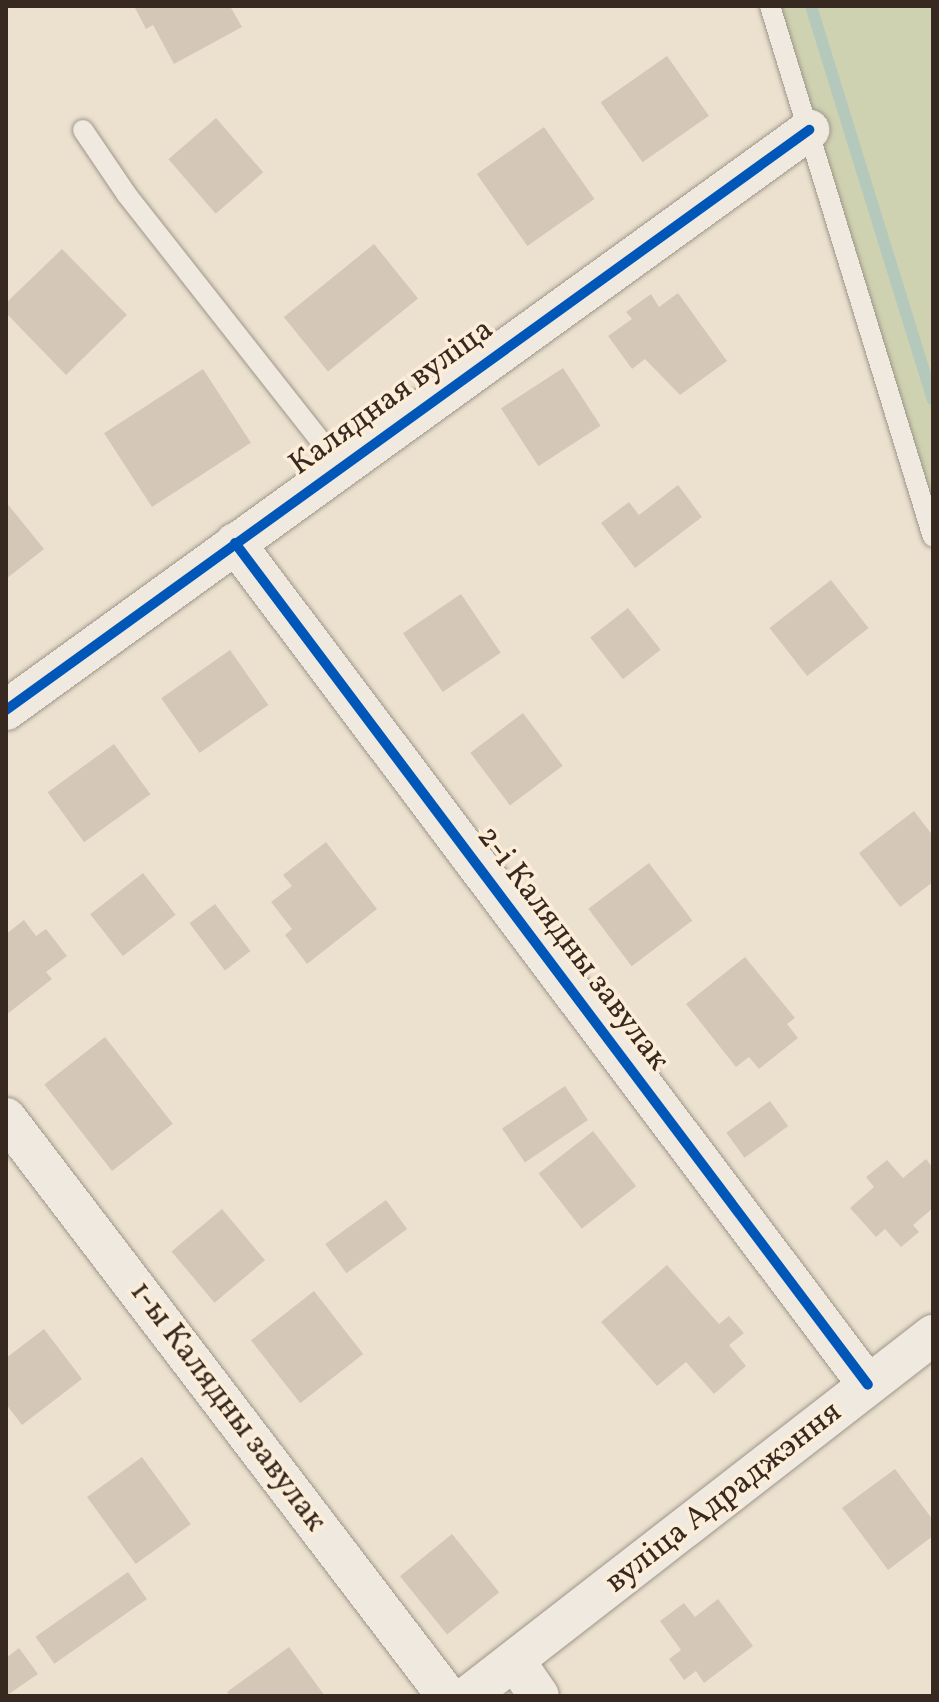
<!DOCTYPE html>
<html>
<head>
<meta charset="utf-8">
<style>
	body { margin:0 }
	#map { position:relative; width:939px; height:1702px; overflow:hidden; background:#ece1cf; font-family:Vollkorn,serif }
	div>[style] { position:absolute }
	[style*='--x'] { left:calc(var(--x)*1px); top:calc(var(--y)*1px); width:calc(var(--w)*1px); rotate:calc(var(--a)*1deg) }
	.green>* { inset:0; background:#cfd2b1 }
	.stream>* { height:12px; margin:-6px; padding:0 6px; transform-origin:6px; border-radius:6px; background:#b5c8bc }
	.building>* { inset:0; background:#d5c7b7; transform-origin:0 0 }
	.roads { filter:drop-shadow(0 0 2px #9e968a) drop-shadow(0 0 2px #9e968a) }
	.service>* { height:20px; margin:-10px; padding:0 10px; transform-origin:10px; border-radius:10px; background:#efe9e0 }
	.minor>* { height:40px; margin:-20px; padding:0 20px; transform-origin:20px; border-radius:20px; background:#efe9e0 }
	.cycleway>* { height:10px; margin:-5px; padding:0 5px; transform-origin:5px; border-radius:5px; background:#0057b8 }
	span { translate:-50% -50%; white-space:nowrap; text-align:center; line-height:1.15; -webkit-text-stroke:7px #fbedd7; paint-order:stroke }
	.street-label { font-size:32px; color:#372920 }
	.frame { position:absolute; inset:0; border:8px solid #372920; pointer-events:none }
</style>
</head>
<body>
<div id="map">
	<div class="green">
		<i style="clip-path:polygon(778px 6px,933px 6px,933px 519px)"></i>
	</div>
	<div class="stream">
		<i style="--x:811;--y:6;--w:412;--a:72.8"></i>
	</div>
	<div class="building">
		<i style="clip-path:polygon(134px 6px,230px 6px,242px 27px,174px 64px,153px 25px,146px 29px)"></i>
		<i style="left:667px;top:56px;width:73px;height:81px;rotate:55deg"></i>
		<i style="left:216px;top:118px;width:72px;height:63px;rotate:49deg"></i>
		<i style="left:544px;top:127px;width:88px;height:82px;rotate:55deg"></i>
		<i style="left:374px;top:244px;width:70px;height:116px;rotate:51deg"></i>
		<i style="clip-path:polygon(62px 249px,127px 315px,66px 375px,6px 313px,6px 303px)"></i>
		<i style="clip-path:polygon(678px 293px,727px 361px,680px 395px,645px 359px,632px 369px,608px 336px,632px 319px,626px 312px,651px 294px,659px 307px)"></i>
		<i style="left:563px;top:368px;width:69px;height:74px;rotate:57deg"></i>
		<i style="left:203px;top:369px;width:88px;height:118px;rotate:57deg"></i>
		<i style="clip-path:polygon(678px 485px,702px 517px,635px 568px,601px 523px,629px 502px,639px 515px)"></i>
		<i style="clip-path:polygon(6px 502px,44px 549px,6px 579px)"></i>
		<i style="left:831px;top:580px;width:61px;height:78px;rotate:52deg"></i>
		<i style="left:461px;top:594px;width:71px;height:70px;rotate:56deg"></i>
		<i style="left:628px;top:608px;width:53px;height:48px;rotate:52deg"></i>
		<i style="left:230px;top:650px;width:67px;height:84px;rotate:55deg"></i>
		<i style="left:523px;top:713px;width:66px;height:66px;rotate:53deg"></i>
		<i style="left:114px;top:744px;width:62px;height:82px;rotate:54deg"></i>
		<i style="clip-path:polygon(914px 811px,933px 836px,933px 882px,900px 907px,859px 853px)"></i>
		<i style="clip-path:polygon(326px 842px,377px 909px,307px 964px,285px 935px,292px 929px,271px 902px,292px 886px,283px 875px)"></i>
		<i style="left:649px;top:863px;width:72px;height:76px;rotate:53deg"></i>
		<i style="left:143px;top:873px;width:53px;height:67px;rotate:52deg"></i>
		<i style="left:215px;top:904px;width:59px;height:32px;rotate:53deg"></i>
		<i style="clip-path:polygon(24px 920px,36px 936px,46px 929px,67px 956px,46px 972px,52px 979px,6px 1015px,6px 934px)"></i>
		<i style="clip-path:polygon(745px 957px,795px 1018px,787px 1024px,798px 1038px,759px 1069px,749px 1057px,736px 1067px,686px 1004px)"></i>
		<i style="left:105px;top:1037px;width:110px;height:77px;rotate:52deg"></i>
		<i style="left:565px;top:1086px;width:41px;height:76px;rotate:56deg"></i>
		<i style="left:770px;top:1101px;width:31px;height:54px;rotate:54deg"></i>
		<i style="left:593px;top:1131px;width:70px;height:69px;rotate:52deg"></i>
		<i style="clip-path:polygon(926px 1159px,933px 1168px,933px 1208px,913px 1225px,919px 1232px,901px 1247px,885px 1229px,876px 1237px,850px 1208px,874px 1187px,866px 1177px,887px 1160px,903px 1178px)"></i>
		<i style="left:386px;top:1200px;width:36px;height:75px;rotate:54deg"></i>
		<i style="left:222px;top:1209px;width:67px;height:66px;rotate:50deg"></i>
		<i style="clip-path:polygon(667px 1265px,719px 1324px,729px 1316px,744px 1333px,729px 1345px,746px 1366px,714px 1394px,686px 1362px,657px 1386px,601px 1322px)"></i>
		<i style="left:314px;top:1291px;width:80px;height:80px;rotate:52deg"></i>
		<i style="clip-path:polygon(44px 1329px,82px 1379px,22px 1425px,6px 1404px,6px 1358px)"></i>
		<i style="left:142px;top:1457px;width:83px;height:68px;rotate:54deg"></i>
		<i style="clip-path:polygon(895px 1469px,933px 1520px,933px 1536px,888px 1570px,842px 1508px)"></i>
		<i style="left:452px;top:1534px;width:75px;height:67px;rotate:51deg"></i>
		<i style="left:128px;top:1572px;width:33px;height:113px;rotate:55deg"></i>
		<i style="clip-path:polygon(718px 1599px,753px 1646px,704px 1683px,696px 1671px,684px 1680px,669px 1659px,681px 1650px,660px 1621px,684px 1603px,695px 1617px)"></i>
		<i style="clip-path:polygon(289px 1647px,325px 1696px,230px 1696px,227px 1692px)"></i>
		<i style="clip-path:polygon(19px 1648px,38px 1674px,6px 1696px,6px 1658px)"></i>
	</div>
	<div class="roads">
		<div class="service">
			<i style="--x:770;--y:6;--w:555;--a:72.94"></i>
			<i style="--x:83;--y:130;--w:78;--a:55.9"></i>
			<i style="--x:127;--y:195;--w:346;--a:51.8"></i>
		</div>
		<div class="minor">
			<i style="--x:235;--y:543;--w:1053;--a:53.06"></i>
			<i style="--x:6;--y:710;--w:991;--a:-35.84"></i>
			<i style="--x:6;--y:1118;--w:727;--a:52.66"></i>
			<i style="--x:515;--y:1661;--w:42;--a:55.6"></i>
			<i style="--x:468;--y:1696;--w:589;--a:-37.82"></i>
		</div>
	</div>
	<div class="cycleway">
		<i style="--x:235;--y:543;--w:1053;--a:53.06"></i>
		<i style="--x:6;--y:710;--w:991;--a:-35.84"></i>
	</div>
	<div class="street-label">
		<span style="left:392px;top:398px;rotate:-36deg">Калядная вуліца</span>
		<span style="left:572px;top:949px;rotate:53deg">2-і Калядны завулак</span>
		<span style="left:227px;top:1407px;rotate:53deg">1-ы Калядны завулак</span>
		<span style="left:724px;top:1498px;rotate:-38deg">вуліца Адраджэння</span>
	</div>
	<div class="frame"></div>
</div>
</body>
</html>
